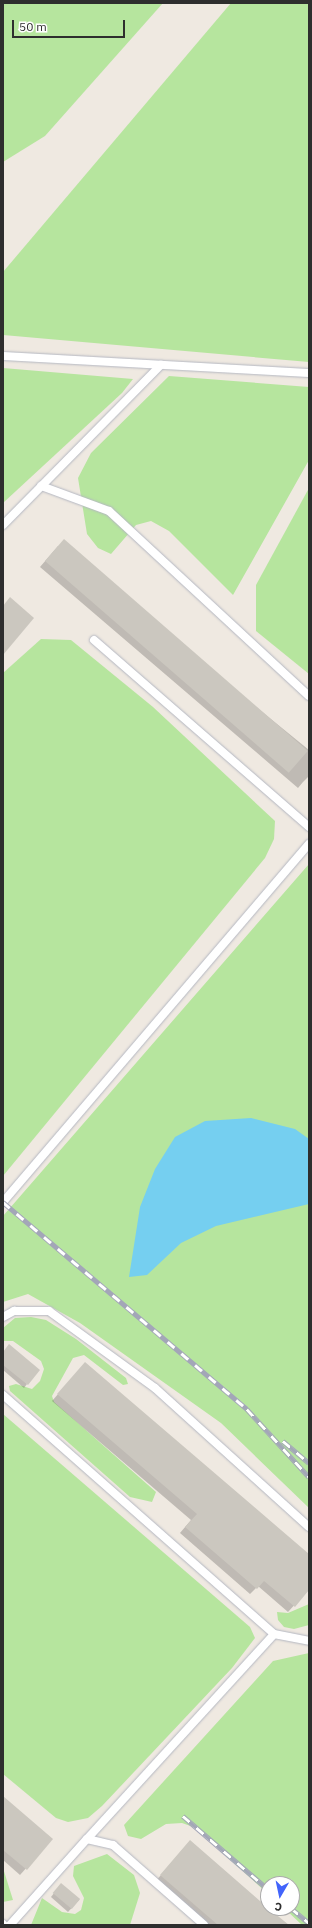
<!DOCTYPE html>
<html>
<head>
<meta charset="utf-8">
<style>
	body { margin:0 }
	#map { position:relative; width:312px; height:1928px; overflow:hidden; background:#efe9e1; font-family:"IBM Plex Sans",sans-serif }
	div>[style] { position:absolute }
	[style*='--x'] { left:calc(var(--x)*1px); top:calc(var(--y)*1px); width:calc(var(--w)*1px); rotate:calc(var(--a)*1deg) }
	.green>* { inset:0; background:#b6e59e }
	.water>* { inset:0; background:#75cff0 }
	.shadow>* { inset:0; background:#0003 }
	.building>* { inset:0; background:#cbc7bf; transform-origin:0 0 }
	.roads { filter:drop-shadow(0 0 1px #b4b7c1) drop-shadow(0 0 1px #b4b7c1) }
	.lane>* { height:8px; margin:-4px; padding:0 4px; transform-origin:4px; border-radius:4px; background:#fff }
	.rail>* { height:4.5px; margin-top:-2.25px; transform-origin:0; background:repeating-linear-gradient(90deg,#fff 0 9px,#a3a6b8 0 18px); box-sizing:border-box; border-block:1px solid #a3a6b8 }
	span { translate:-50% -50%; white-space:nowrap; text-align:center; line-height:1.15; -webkit-text-stroke:3px #fff; paint-order:stroke }
	.frame { position:absolute; inset:0; border:4px solid #2e2e2e; pointer-events:none }
	.north { position:absolute; left:260px; top:1876px; width:40px; height:40px; box-sizing:border-box; background:#fff; border:1px solid #ababab; border-radius:50%; rotate:189deg; font-size:11px; font-weight:700; line-height:16px; text-align:center; color:#2e2e2e }
	.north::after { content:''; display:block; margin:auto; width:14px; height:18px; background:#4264fb; clip-path:polygon(50% 0,100% 100%,50% 72%,0 100%) }
	.scale { position:absolute; left:12px; top:20px; width:113px; height:18px; box-sizing:border-box; border:2px solid #2e2e2e; border-top:0; padding-left:5px; font-size:12px; line-height:14px; white-space:nowrap; color:#2e2e2e; -webkit-text-stroke:3px #fff; paint-order:stroke }
</style>
</head>
<body>
<div id="map">
	<div class="green">
		<i style="clip-path:polygon(3px 3px,163px 3px,45px 136px,3px 162px)"></i>
		<i style="clip-path:polygon(231px 3px,309px 3px,309px 362px,3px 335px,3px 272px)"></i>
		<i style="clip-path:polygon(3px 368px,133px 379px,122px 393px,3px 503px)"></i>
		<i style="clip-path:polygon(169px 376px,309px 387px,309px 460px,233px 595px,169px 531px,151px 521px,136px 525px,111px 554px,98px 548px,87px 534px,78px 478px,91px 453px)"></i>
		<i style="clip-path:polygon(309px 488px,309px 674px,256px 631px,256px 585px)"></i>
		<i style="clip-path:polygon(41px 639px,71px 640px,153px 707px,275px 821px,274px 839px,265px 858px,3px 1176px,3px 673px)"></i>
		<i style="clip-path:polygon(309px 864px,309px 1508px,221px 1423px,80px 1323px,28px 1294px,3px 1302px,3px 1216px)"></i>
		<i style="clip-path:polygon(31px 1317px,46px 1320px,76px 1339px,126px 1378px,128px 1384px,123px 1385px,84px 1355px,73px 1358px,52px 1396px,54px 1402px,156px 1492px,152px 1502px,130px 1497px,10px 1391px,9px 1386px,16px 1384px,32px 1389px,40px 1381px,44px 1369px,41px 1361px,13px 1341px,3px 1341px,3px 1328px,15px 1318px)"></i>
		<i style="clip-path:polygon(3px 1414px,250px 1627px,255px 1638px,232px 1668px,102px 1806px,88px 1818px,68px 1822px,56px 1818px,3px 1774px)"></i>
		<i style="clip-path:polygon(309px 1604px,309px 1625px,294px 1629px,284px 1627px,278px 1620px,277px 1612px,288px 1613px)"></i>
		<i style="clip-path:polygon(309px 1653px,309px 1925px,302px 1925px,284px 1908px,292px 1908px,292px 1884px,268px 1884px,268px 1894px,196px 1828px,182px 1823px,166px 1824px,141px 1839px,128px 1836px,124px 1825px,273px 1661px)"></i>
		<i style="clip-path:polygon(107px 1854px,134px 1875px,140px 1893px,130px 1925px,31px 1925px,42px 1898px,62px 1912px,75px 1914px,81px 1910px,84px 1898px,73px 1876px,74px 1866px)"></i>
		<i style="clip-path:polygon(3px 1868px,13px 1900px,3px 1902px)"></i>
	</div>
	<div class="water">
		<i style="clip-path:polygon(251px 1118px,295px 1129px,309px 1139px,309px 1204px,216px 1226px,181px 1243px,147px 1275px,129px 1277px,140px 1207px,155px 1169px,175px 1137px,205px 1121px)"></i>
	</div>
	<div class="shadow">
		<i style="clip-path:polygon(58px 546px,309px 750px,309px 776px,303px 782px,298px 788px,40px 567px)"></i>
		<i style="clip-path:polygon(3px 1352px,27px 1384px,24px 1388px,3px 1370px)"></i>
		<i style="clip-path:polygon(80px 1369px,309px 1555px,309px 1589px,288px 1612px,258px 1586px,250px 1594px,180px 1533px,191px 1520px,52px 1401px)"></i>
		<i style="clip-path:polygon(3px 1797px,52px 1839px,20px 1875px,3px 1860px)"></i>
		<i style="clip-path:polygon(184px 1848px,287px 1925px,206px 1925px,155px 1882px)"></i>
		<i style="clip-path:polygon(58px 1888px,79px 1900px,68px 1912px,51px 1897px)"></i>
	</div>
	<div class="building">
		<i style="left:64px;top:539px;width:323px;height:29px;rotate:41deg"></i>
		<i style="clip-path:polygon(10px 597px,34px 618px,3px 655px,3px 606px)"></i>
		<i style="clip-path:polygon(9px 1344px,40px 1370px,28px 1385px,3px 1365px,3px 1352px)"></i>
		<i style="clip-path:polygon(85px 1362px,309px 1554px,309px 1590px,295px 1607px,264px 1581px,257px 1589px,185px 1527px,197px 1514px,57px 1394px)"></i>
		<i style="clip-path:polygon(3px 1796px,53px 1839px,27px 1870px,3px 1850px)"></i>
		<i style="clip-path:polygon(190px 1840px,268px 1908px,289px 1925px,218px 1925px,160px 1875px)"></i>
		<i style="left:61px;top:1883px;width:25px;height:13px;rotate:40deg"></i>
	</div>
	<div class="roads">
		<div class="lane">
			<i style="--x:3;--y:356;--w:306;--a:3.2"></i>
			<i style="--x:41;--y:486;--w:72;--a:20.2"></i>
			<i style="--x:109;--y:511;--w:272;--a:42.8"></i>
			<i style="--x:3;--y:525;--w:225;--a:-45.4"></i>
			<i style="--x:94;--y:640;--w:285;--a:41"></i>
			<i style="--x:3;--y:1202;--w:471;--a:-49.5"></i>
			<i style="--x:3;--y:1317;--w:13;--a:-29"></i>
			<i style="--x:14;--y:1311;--w:35;--a:0"></i>
			<i style="--x:49;--y:1311;--w:131;--a:36"></i>
			<i style="--x:155;--y:1388;--w:207;--a:42.1"></i>
			<i style="--x:3;--y:1395;--w:361;--a:41.4"></i>
			<i style="--x:274;--y:1634;--w:36;--a:11"></i>
			<i style="--x:87;--y:1839;--w:277;--a:-47.6"></i>
			<i style="--x:3;--y:1924;--w:1;--a:45"></i>
			<i style="--x:10;--y:1925;--w:115;--a:-48.2"></i>
			<i style="--x:87;--y:1839;--w:27;--a:13"></i>
			<i style="--x:113;--y:1845;--w:121;--a:41.3"></i>
		</div>
	</div>
	<div class="rail">
		<i style="--x:3;--y:1202;--w:320;--a:40.3"></i>
		<i style="--x:247;--y:1409;--w:92;--a:47.6"></i>
		<i style="--x:283;--y:1441;--w:34;--a:40"></i>
		<i style="--x:183;--y:1816;--w:112;--a:40.7"></i>
		<i style="--x:291;--y:1908;--w:23;--a:40"></i>
	</div>
	<div class="frame"></div>
	<div class="north">С</div>
	<div class="scale">50 m</div>
</div>
</body>
</html>
